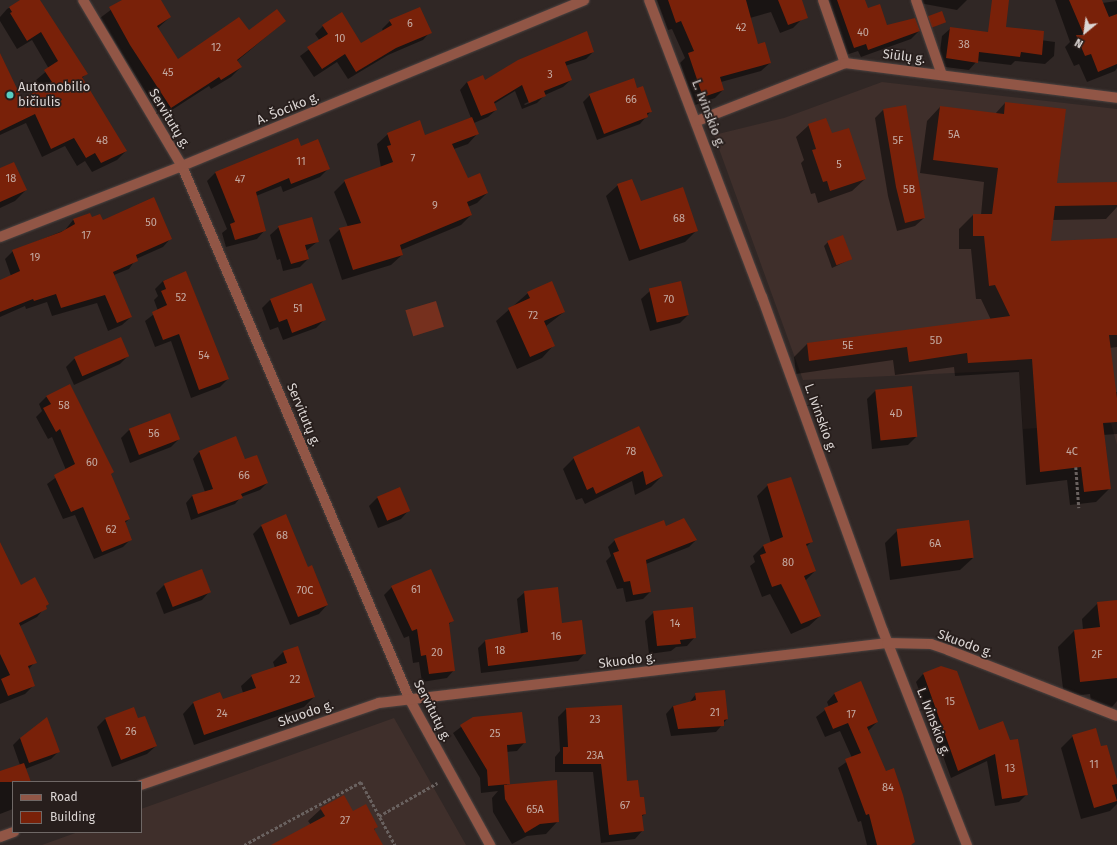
<!DOCTYPE html>
<html>
<head>
<meta charset="utf-8">
<style>
	body { margin:0 }
	#map { position:relative; width:1117px; height:845px; overflow:hidden; background:#302725; font-family:"Fira Sans",sans-serif }
	div>[style] { position:absolute }
	[style*='--x'] { left:calc(var(--x)*1px); top:calc(var(--y)*1px); width:calc(var(--w)*1px); rotate:calc(var(--a)*1deg) }
	.built>* { inset:0; background:#3f2f2b }
	.green>* { inset:0; background:#76301e; transform-origin:0 0 }
	.shadow>* { inset:0; background:#0007 }
	.building>* { inset:0; background:#792109; transform-origin:0 0 }
	.path>* { height:2.5px; margin-top:-1.25px; transform-origin:0; background:repeating-linear-gradient(90deg,#69615f 0 3px,transparent 0 5px) }
	.roads { filter:drop-shadow(0 0 1px #4c4341) drop-shadow(0 0 1px #4c4341) }
	.minor>* { height:10px; margin:-5px; padding:0 5px; transform-origin:5px; border-radius:5px; background:#915646 }
	.dots>* { width:11px; height:11px; translate:-50% -50%; box-sizing:border-box; border:2px solid #271e1c; border-radius:50% }
	span { translate:-50% -50%; white-space:nowrap; text-align:center; line-height:1.15; -webkit-text-stroke:3.5px #271e1c; paint-order:stroke }
	.number-label { font-size:11px; color:#c3a9a1 }
	.number-label span { -webkit-text-stroke-width:0 }
	.street-label { font-size:13px; color:#dcd6d4 }
	.poi-label { font-size:13px; color:#dcd6d4 }
	.left { translate:0 -50%; text-align:left }
	.legend { position:absolute; left:12px; top:781px; width:130px; height:52px; box-sizing:border-box; background:#271e1c; border:1px solid #6f6866; margin:0; padding:5px 7px; list-style:none; font-size:12px; color:#dcd6d4 }
	.legend li { display:flex; align-items:center; gap:8px; height:20px }
	.legend b { width:20px; border:1px solid #6f6866 }
	.north { position:absolute; left:1065px; top:12px; width:40px; height:40px; -webkit-text-stroke:3px #271e1c; paint-order:stroke; rotate:209deg; font-size:11px; font-weight:700; line-height:16px; text-align:center; color:#dcd6d4 }
	.north::after { content:''; display:block; margin:auto; width:14px; height:18px; background:#dcd6d4; clip-path:polygon(50% 0,100% 100%,50% 72%,0 100%) }
</style>
</head>
<body>
<div id="map">
	<div class="built">
		<i style="clip-path:polygon(882px 82px,1117px 109px,1117px 445px,1111px 423px,1023px 429px,1019px 370px,803px 380px,714px 135px,784px 118px)"></i>
		<i style="clip-path:polygon(394px 718px,466px 845px,42px 845px,78px 832px,141px 832px,141px 809px)"></i>
	</div>
	<div class="green">
		<i style="left:436px;top:301px;width:27px;height:32px;rotate:73deg"></i>
	</div>
	<div class="shadow">
		<i style="clip-path:polygon(22px 0,39px 0,86px 74px,81px 79px,126px 151px,117px 160px,92px 172px,85px 161px,77px 166px,65px 146px,42px 157px,26px 123px,0 135px,0 61px,22px 101px,42px 89px,36px 80px,49px 69px,32px 40px,17px 49px,0 21px,0 17px,7px 9px)"></i>
		<i style="clip-path:polygon(124px 0,160px 0,170px 17px,157px 29px,178px 60px,249px 31px,285px 21px,237px 61px,241px 67px,231px 77px,211px 89px,209px 86px,161px 117px,100px 18px)"></i>
		<i style="clip-path:polygon(657px 0,796px 0,802px 19px,793px 28px,780px 33px,771px 12px,750px 18px,757px 45px,770px 63px,761px 71px,721px 82px,723px 90px,715px 98px,695px 105px,680px 63px,685px 58px,672px 29px,668px 30px)"></i>
		<i style="clip-path:polygon(827px 0,864px 0,867px 9px,886px 26px,919px 31px,911px 39px,861px 57px,858px 51px,846px 55px)"></i>
		<i style="clip-path:polygon(918px 0,967px 0,957px 10px,919px 3px)"></i>
		<i style="clip-path:polygon(1055px 0,1101px 0,1102px 3px,1117px 1px,1117px 68px,1115px 71px,1087px 82px,1079px 64px,1074px 66px,1065px 47px,1070px 42px)"></i>
		<i style="clip-path:polygon(390px 21px,430px 32px,423px 40px,388px 55px,348px 79px,337px 62px,314px 77px,300px 56px,320px 41px,315px 34px,323px 26px,361px 44px,383px 31px,382px 29px)"></i>
		<i style="clip-path:polygon(951px 28px,1055px 42px,1054px 56px,1045px 64px,1015px 61px,1011px 65px,977px 61px,969px 70px,938px 66px,942px 36px)"></i>
		<i style="clip-path:polygon(evenodd,593px 52px,586px 59px,565px 66px,571px 80px,563px 87px,545px 95px,537px 103px,522px 109px,515px 91px,494px 104px,496px 110px,488px 117px,474px 123px,478px 133px,468px 144px,454px 149px,467px 179px,487px 193px,477px 203px,468px 207px,471px 215px,461px 225px,401px 250px,402px 255px,391px 265px,342px 280px,329px 240px,340px 229px,348px 227px,334px 192px,345px 181px,381px 168px,377px 144px,388px 134px,425px 136px,471px 118px,460px 90px,467px 82px,484px 81px,593px 52px,537px 98px,537px 100px,525px 105px,524px 104px,537px 98px)"></i>
		<i style="clip-path:polygon(590px 95px,651px 111px,640px 124px,597px 140px,583px 102px)"></i>
		<i style="clip-path:polygon(1005px 103px,1056px 184px,1117px 183px,1117px 207px,1106px 219px,1052px 220px,1050px 242px,1117px 239px,1117px 347px,1109px 348px,1114px 392px,1117px 392px,1117px 434px,1103px 435px,1110px 488px,1096px 502px,1070px 505px,1067px 480px,1026px 485px,1019px 372px,955px 376px,954px 367px,895px 375px,893px 360px,796px 374px,794px 357px,807px 344px,991px 320px,981px 299px,976px 299px,971px 249px,959px 249px,959px 229px,973px 215px,981px 215px,984px 182px,920px 173px,927px 121px,940px 107px,995px 114px)"></i>
		<i style="clip-path:polygon(884px 109px,924px 218px,915px 226px,897px 231px,888px 196px,875px 118px)"></i>
		<i style="clip-path:polygon(809px 125px,831px 135px,865px 179px,852px 191px,818px 203px,815px 193px,811px 194px,801px 163px,804px 160px,796px 137px)"></i>
		<i style="clip-path:polygon(300px 147px,328px 169px,320px 177px,283px 192px,281px 186px,256px 196px,265px 230px,257px 239px,226px 247px,222px 233px,227px 229px,207px 181px,215px 173px)"></i>
		<i style="clip-path:polygon(0 169px,26px 190px,15px 201px,0 208px)"></i>
		<i style="clip-path:polygon(618px 185px,640px 202px,697px 230px,685px 242px,629px 261px,606px 196px)"></i>
		<i style="clip-path:polygon(89px 214px,91px 219px,171px 238px,163px 247px,136px 259px,129px 269px,114px 275px,131px 317px,122px 325px,108px 331px,97px 303px,52px 316px,47px 302px,26px 309px,25px 306px,0 317px,0 281px,11px 276px,5px 259px,13px 251px,65px 230px,73px 220px)"></i>
		<i style="clip-path:polygon(279px 227px,317px 242px,306px 251px,308px 259px,300px 267px,283px 271px,280px 259px,277px 260px,270px 235px)"></i>
		<i style="clip-path:polygon(828px 242px,851px 259px,832px 268px,824px 246px)"></i>
		<i style="clip-path:polygon(186px 272px,228px 379px,220px 387px,191px 398px,171px 341px,155px 347px,145px 321px,158px 311px,154px 300px,158px 296px,155px 289px,163px 281px)"></i>
		<i style="clip-path:polygon(311px 284px,325px 319px,316px 328px,283px 340px,278px 327px,270px 330px,262px 308px,270px 300px)"></i>
		<i style="clip-path:polygon(650px 291px,688px 315px,680px 323px,650px 331px,641px 299px)"></i>
		<i style="clip-path:polygon(528px 293px,564px 312px,546px 326px,554px 345px,542px 358px,517px 369px,496px 321px)"></i>
		<i style="clip-path:polygon(128px 356px,120px 364px,74px 385px,66px 367px,74px 359px)"></i>
		<i style="clip-path:polygon(912px 387px,916px 437px,908px 445px,872px 449px,867px 399px,875px 391px)"></i>
		<i style="clip-path:polygon(47px 396px,129px 519px,125px 523px,131px 539px,123px 547px,94px 559px,75px 515px,63px 519px,47px 484px,66px 470px,52px 437px,48px 439px,36px 417px,42px 411px,39px 404px)"></i>
		<i style="clip-path:polygon(169px 414px,179px 439px,171px 447px,130px 463px,121px 438px,129px 430px)"></i>
		<i style="clip-path:polygon(638px 427px,662px 476px,651px 487px,635px 495px,632px 481px,585px 504px,582px 498px,576px 500px,563px 469px,574px 458px)"></i>
		<i style="clip-path:polygon(236px 438px,245px 460px,267px 483px,260px 490px,241px 497px,235px 504px,191px 520px,186px 503px,192px 496px,205px 492px,193px 459px,199px 452px)"></i>
		<i style="clip-path:polygon(768px 485px,812px 541px,806px 547px,815px 571px,805px 581px,820px 616px,809px 626px,791px 634px,770px 594px,762px 597px,750px 566px,755px 562px,753px 556px,763px 546px,771px 543px,757px 496px)"></i>
		<i style="clip-path:polygon(400px 489px,409px 510px,401px 519px,378px 528px,369px 506px,377px 498px)"></i>
		<i style="clip-path:polygon(261px 526px,308px 568px,327px 605px,319px 614px,290px 625px,253px 534px)"></i>
		<i style="clip-path:polygon(665px 528px,696px 540px,689px 547px,646px 564px,650px 592px,643px 599px,626px 602px,623px 588px,617px 589px,606px 561px,611px 556px,608px 547px,615px 540px)"></i>
		<i style="clip-path:polygon(897px 531px,973px 558px,960px 570px,890px 580px,885px 543px)"></i>
		<i style="clip-path:polygon(202px 571px,210px 591px,202px 600px,164px 614px,156px 593px,164px 585px)"></i>
		<i style="clip-path:polygon(0 572px,48px 604px,37px 617px,20px 626px,35px 662px,28px 670px,34px 685px,25px 694px,0 704px)"></i>
		<i style="clip-path:polygon(392px 587px,452px 621px,448px 625px,454px 670px,447px 678px,422px 682px,419px 662px,413px 663px,409px 636px,404px 638px,384px 595px)"></i>
		<i style="clip-path:polygon(525px 592px,561px 624px,585px 653px,578px 661px,481px 673px,478px 648px,485px 641px,521px 635px,517px 599px)"></i>
		<i style="clip-path:polygon(1117px 601px,1117px 701px,1112px 707px,1092px 709px,1090px 694px,1064px 697px,1058px 647px,1074px 631px,1083px 630px,1082px 619px,1098px 603px)"></i>
		<i style="clip-path:polygon(654px 612px,695px 637px,687px 646px,676px 647px,671px 651px,649px 654px,645px 621px)"></i>
		<i style="clip-path:polygon(284px 651px,314px 697px,304px 707px,194px 745px,183px 714px,193px 703px,222px 700px,243px 693px,241px 686px,252px 676px,275px 668px,273px 662px)"></i>
		<i style="clip-path:polygon(923px 674px,978px 731px,1027px 794px,1019px 802px,995px 806px,987px 761px,951px 778px,916px 682px)"></i>
		<i style="clip-path:polygon(835px 693px,877px 722px,868px 731px,886px 772px,910px 845px,867px 845px,861px 821px,858px 822px,838px 768px,852px 758px,840px 731px,825px 737px,816px 717px,829px 707px,827px 702px)"></i>
		<i style="clip-path:polygon(696px 694px,727px 719px,716px 732px,671px 736px,666px 714px,673px 706px,689px 703px)"></i>
		<i style="clip-path:polygon(566px 709px,639px 798px,645px 814px,641px 817px,643px 830px,635px 839px,601px 843px,593px 772px,555px 772px,555px 757px,560px 751px,558px 717px)"></i>
		<i style="clip-path:polygon(106px 718px,156px 746px,147px 754px,112px 767px,97px 727px)"></i>
		<i style="clip-path:polygon(473px 718px,524px 743px,517px 751px,506px 752px,507px 785px,558px 821px,546px 834px,527px 836px,512px 844px,493px 812px,492px 798px,498px 791px,481px 793px,480px 778px,453px 733px)"></i>
		<i style="clip-path:polygon(1073px 736px,1100px 747px,1117px 782px,1117px 804px,1110px 811px,1081px 819px,1061px 748px)"></i>
		<i style="clip-path:polygon(20px 738px,58px 752px,51px 759px,25px 769px,30px 782px,13px 782px,13px 809px,0 814px,0 772px,20px 765px,13px 745px)"></i>
		<i style="clip-path:polygon(321px 809px,353px 812px,377px 826px,374px 830px,382px 845px,273px 845px,311px 825px,308px 821px)"></i>
	</div>
	<div class="building">
		<i style="clip-path:polygon(20px 0,40px 0,88px 74px,82px 77px,127px 151px,101px 163px,95px 153px,86px 158px,74px 138px,51px 149px,35px 114px,0 131px,0 53px,22px 99px,52px 82px,44px 70px,58px 61px,41px 32px,27px 41px,10px 13px,12px 12px,9px 7px)"></i>
		<i style="clip-path:polygon(122px 0,161px 0,171px 17px,157px 26px,178px 59px,239px 17px,249px 30px,277px 9px,286px 21px,237px 60px,242px 67px,221px 80px,219px 77px,171px 108px,130px 45px,109px 7px)"></i>
		<i style="clip-path:polygon(668px 0,746px 0,758px 44px,765px 42px,771px 63px,720px 77px,724px 90px,703px 97px,688px 53px,694px 51px,681px 21px,676px 23px)"></i>
		<i style="clip-path:polygon(778px 0,802px 0,808px 18px,788px 25px)"></i>
		<i style="clip-path:polygon(837px 0,865px 0,868px 8px,880px 4px,887px 25px,915px 18px,920px 31px,868px 50px,866px 44px,854px 48px)"></i>
		<i style="clip-path:polygon(992px 0,1009px 0,1006px 27px,1044px 31px,1042px 55px,1021px 52px,1020px 57px,979px 52px,978px 63px,946px 58px,950px 27px,988px 32px)"></i>
		<i style="clip-path:polygon(1069px 0,1102px 0,1109px 17px,1117px 14px,1117px 64px,1098px 72px,1091px 54px,1085px 56px,1076px 35px,1084px 35px)"></i>
		<i style="clip-path:polygon(420px 7px,432px 33px,396px 48px,356px 72px,345px 54px,322px 69px,307px 47px,328px 34px,322px 25px,342px 12px,361px 43px,392px 25px,389px 20px)"></i>
		<i style="left:942px;top:11px;width:12px;height:15px;rotate:70deg"></i>
		<i style="clip-path:polygon(587px 31px,594px 52px,565px 62px,572px 80px,544px 91px,546px 96px,529px 103px,522px 85px,494px 102px,497px 110px,481px 116px,467px 82px,483px 75px,485px 80px,518px 60px)"></i>
		<i style="clip-path:polygon(634px 78px,637px 88px,643px 86px,652px 112px,647px 113px,648px 117px,604px 134px,589px 94px)"></i>
		<i style="clip-path:polygon(1005px 102px,1066px 109px,1057px 183px,1117px 182px,1117px 205px,1055px 206px,1051px 241px,1117px 238px,1117px 335px,1109px 335px,1117px 398px,1117px 422px,1103px 423px,1111px 489px,1084px 492px,1081px 467px,1040px 472px,1032px 359px,968px 363px,967px 353px,909px 362px,907px 347px,809px 361px,807px 343px,1010px 316px,995px 285px,989px 286px,984px 236px,973px 236px,973px 214px,992px 214px,998px 168px,933px 160px,940px 106px,1004px 114px)"></i>
		<i style="clip-path:polygon(906px 105px,925px 218px,905px 223px,896px 187px,883px 109px)"></i>
		<i style="clip-path:polygon(472px 117px,479px 134px,452px 144px,468px 178px,480px 173px,488px 193px,467px 202px,472px 215px,400px 245px,403px 255px,353px 270px,339px 228px,361px 223px,344px 180px,393px 162px,387px 146px,391px 145px,387px 133px,420px 120px,425px 135px)"></i>
		<i style="clip-path:polygon(826px 118px,832px 133px,849px 128px,866px 179px,830px 191px,827px 181px,823px 182px,812px 150px,816px 149px,808px 124px)"></i>
		<i style="clip-path:polygon(298px 138px,301px 146px,318px 139px,330px 169px,291px 184px,289px 178px,256px 192px,266px 231px,235px 240px,230px 224px,235px 222px,215px 172px)"></i>
		<i style="clip-path:polygon(14px 162px,27px 190px,0 202px,0 168px)"></i>
		<i style="clip-path:polygon(632px 179px,641px 201px,683px 187px,698px 231px,640px 250px,617px 184px)"></i>
		<i style="clip-path:polygon(154px 197px,172px 239px,136px 255px,138px 261px,113px 272px,132px 317px,117px 323px,105px 295px,61px 308px,56px 294px,34px 301px,33px 299px,0 312px,0 280px,20px 271px,12px 250px,61px 232px,75px 224px,73px 219px,90px 213px,92px 217px,100px 214px,103px 220px)"></i>
		<i style="clip-path:polygon(312px 217px,319px 242px,305px 245px,309px 259px,291px 264px,278px 226px)"></i>
		<i style="left:843px;top:235px;width:26px;height:17px;rotate:69deg"></i>
		<i style="clip-path:polygon(186px 271px,229px 379px,199px 390px,179px 334px,163px 340px,152px 312px,167px 305px,161px 291px,166px 289px,163px 281px)"></i>
		<i style="clip-path:polygon(552px 281px,565px 312px,544px 321px,555px 346px,530px 357px,508px 308px,530px 298px,527px 292px)"></i>
		<i style="left:681px;top:281px;width:35px;height:33px;rotate:77deg"></i>
		<i style="clip-path:polygon(312px 283px,326px 320px,292px 333px,287px 319px,279px 322px,270px 299px)"></i>
		<i style="left:121px;top:337px;width:21px;height:51px;rotate:67deg"></i>
		<i style="clip-path:polygon(70px 384px,114px 472px,111px 474px,130px 519px,125px 521px,132px 540px,102px 552px,83px 507px,71px 512px,54px 475px,75px 464px,60px 429px,56px 432px,43px 408px,51px 404px,46px 396px)"></i>
		<i style="left:912px;top:386px;width:51px;height:37px;rotate:84deg"></i>
		<i style="left:170px;top:413px;width:28px;height:44px;rotate:69deg"></i>
		<i style="clip-path:polygon(639px 426px,663px 476px,646px 485px,643px 471px,596px 494px,593px 487px,587px 490px,573px 457px)"></i>
		<i style="clip-path:polygon(236px 436px,245px 459px,257px 455px,268px 483px,241px 494px,243px 498px,198px 514px,192px 495px,213px 489px,199px 451px)"></i>
		<i style="clip-path:polygon(791px 477px,813px 542px,806px 544px,816px 571px,804px 576px,821px 616px,801px 624px,781px 584px,772px 587px,760px 555px,766px 553px,763px 545px,783px 537px,767px 484px)"></i>
		<i style="left:400px;top:487px;width:26px;height:25px;rotate:67deg"></i>
		<i style="clip-path:polygon(286px 514px,308px 567px,312px 565px,328px 605px,298px 617px,261px 525px)"></i>
		<i style="clip-path:polygon(684px 518px,697px 540px,646px 560px,651px 592px,633px 595px,630px 581px,624px 582px,613px 553px,619px 551px,614px 539px,664px 520px,666px 526px)"></i>
		<i style="left:969px;top:520px;width:38px;height:73px;rotate:83deg"></i>
		<i style="clip-path:polygon(0 542px,21px 585px,35px 577px,49px 604px,46px 606px,47px 609px,19px 623px,37px 663px,28px 666px,35px 686px,8px 696px,1px 679px,10px 675px,0 654px)"></i>
		<i style="left:202px;top:569px;width:25px;height:41px;rotate:69deg"></i>
		<i style="clip-path:polygon(431px 569px,454px 621px,449px 623px,455px 671px,429px 674px,426px 655px,421px 656px,417px 629px,412px 631px,391px 586px)"></i>
		<i style="clip-path:polygon(558px 587px,562px 623px,582px 620px,586px 654px,488px 666px,485px 640px,528px 632px,524px 591px)"></i>
		<i style="clip-path:polygon(1117px 600px,1117px 678px,1080px 682px,1074px 630px,1100px 627px,1097px 602px)"></i>
		<i style="clip-path:polygon(693px 607px,696px 638px,680px 640px,681px 644px,657px 646px,653px 611px)"></i>
		<i style="clip-path:polygon(298px 646px,315px 697px,204px 735px,193px 702px,220px 692px,223px 699px,256px 688px,251px 675px,287px 663px,283px 651px)"></i>
		<i style="clip-path:polygon(941px 666px,957px 671px,979px 730px,1003px 721px,1010px 740px,1018px 739px,1028px 795px,1002px 799px,995px 754px,958px 771px,923px 673px)"></i>
		<i style="clip-path:polygon(861px 681px,878px 722px,867px 727px,886px 771px,894px 768px,903px 795px,915px 842px,911px 845px,877px 845px,869px 814px,866px 815px,845px 759px,861px 753px,848px 723px,833px 729px,824px 708px,838px 702px,834px 693px)"></i>
		<i style="clip-path:polygon(725px 690px,728px 719px,724px 720px,724px 726px,678px 729px,673px 706px,696px 700px,695px 693px)"></i>
		<i style="clip-path:polygon(622px 705px,627px 781px,638px 780px,640px 797px,644px 797px,646px 814px,642px 815px,644px 831px,609px 835px,601px 764px,563px 764px,563px 747px,568px 747px,566px 708px)"></i>
		<i style="clip-path:polygon(134px 707px,138px 718px,145px 716px,157px 746px,121px 760px,105px 718px)"></i>
		<i style="clip-path:polygon(522px 712px,526px 743px,507px 745px,510px 784px,488px 786px,487px 770px,460px 725px,473px 717px)"></i>
		<i style="clip-path:polygon(47px 717px,60px 752px,29px 763px,20px 738px)"></i>
		<i style="clip-path:polygon(1096px 728px,1101px 746px,1107px 745px,1117px 780px,1117px 784px,1112px 785px,1117px 801px,1094px 808px,1072px 735px)"></i>
		<i style="clip-path:polygon(24px 763px,31px 782px,0 782px,0 771px)"></i>
		<i style="clip-path:polygon(557px 780px,559px 822px,540px 824px,525px 833px,505px 799px,504px 785px)"></i>
		<i style="clip-path:polygon(344px 795px,353px 811px,366px 804px,378px 827px,374px 829px,383px 845px,271px 845px,325px 816px,320px 808px)"></i>
	</div>
	<div class="path">
		<i style="--x:1076;--y:467;--w:41;--a:85.8"></i>
		<i style="--x:379;--y:816;--w:67;--a:-29.6"></i>
		<i style="--x:244;--y:845;--w:133;--a:-28.3"></i>
		<i style="--x:361;--y:782;--w:72;--a:61.6"></i>
	</div>
	<div class="roads">
		<div class="minor">
			<i style="--x:83;--y:0;--w:193;--a:59.2"></i>
			<i style="--x:182;--y:166;--w:581;--a:66.88"></i>
			<i style="--x:410;--y:700;--w:166;--a:61.1"></i>
			<i style="--x:649;--y:0;--w:318;--a:69.2"></i>
			<i style="--x:762;--y:297;--w:355;--a:70.1"></i>
			<i style="--x:883;--y:631;--w:230;--a:68.6"></i>
			<i style="--x:823;--y:0;--w:67;--a:70.8"></i>
			<i style="--x:916;--y:0;--w:79;--a:70.9"></i>
			<i style="--x:697;--y:121;--w:159;--a:-21.4"></i>
			<i style="--x:845;--y:63;--w:274;--a:7.3"></i>
			<i style="--x:0;--y:237;--w:195;--a:-21.3"></i>
			<i style="--x:182;--y:166;--w:435;--a:-22.4"></i>
			<i style="--x:141;--y:785;--w:252;--a:-19"></i>
			<i style="--x:379;--y:703;--w:512;--a:-6.74"></i>
			<i style="--x:887;--y:643;--w:44;--a:1.3"></i>
			<i style="--x:931;--y:644;--w:18;--a:19"></i>
			<i style="--x:948;--y:650;--w:181;--a:21.3"></i>
			<i style="--x:0;--y:837;--w:15;--a:-20"></i>
		</div>
	</div>
	<div class="dots">
		<i style="left:10px;top:95px;background:#58cec1"></i>
	</div>
	<div class="number-label">
		<span style="left:410px;top:24px">6</span>
		<span style="left:741px;top:28px">42</span>
		<span style="left:863px;top:33px">40</span>
		<span style="left:340px;top:39px">10</span>
		<span style="left:964px;top:45px">38</span>
		<span style="left:216px;top:48px">12</span>
		<span style="left:168px;top:73px">45</span>
		<span style="left:550px;top:75px">3</span>
		<span style="left:631px;top:100px">66</span>
		<span style="left:954px;top:135px">5A</span>
		<span style="left:102px;top:141px">48</span>
		<span style="left:898px;top:141px">5F</span>
		<span style="left:413px;top:159px">7</span>
		<span style="left:301px;top:162px">11</span>
		<span style="left:839px;top:165px">5</span>
		<span style="left:11px;top:179px">18</span>
		<span style="left:240px;top:180px">47</span>
		<span style="left:909px;top:190px">5B</span>
		<span style="left:435px;top:206px">9</span>
		<span style="left:679px;top:219px">68</span>
		<span style="left:151px;top:223px">50</span>
		<span style="left:86px;top:236px">17</span>
		<span style="left:35px;top:258px">19</span>
		<span style="left:181px;top:298px">52</span>
		<span style="left:669px;top:300px">70</span>
		<span style="left:298px;top:309px">51</span>
		<span style="left:533px;top:316px">72</span>
		<span style="left:936px;top:341px">5D</span>
		<span style="left:848px;top:346px">5E</span>
		<span style="left:204px;top:356px">54</span>
		<span style="left:64px;top:406px">58</span>
		<span style="left:896px;top:414px">4D</span>
		<span style="left:154px;top:434px">56</span>
		<span style="left:631px;top:452px">78</span>
		<span style="left:1072px;top:452px">4C</span>
		<span style="left:92px;top:463px">60</span>
		<span style="left:244px;top:476px">66</span>
		<span style="left:111px;top:530px">62</span>
		<span style="left:282px;top:536px">68</span>
		<span style="left:935px;top:544px">6A</span>
		<span style="left:788px;top:563px">80</span>
		<span style="left:416px;top:590px">61</span>
		<span style="left:305px;top:591px">70C</span>
		<span style="left:675px;top:624px">14</span>
		<span style="left:556px;top:637px">16</span>
		<span style="left:500px;top:651px">18</span>
		<span style="left:437px;top:653px">20</span>
		<span style="left:1097px;top:655px">2F</span>
		<span style="left:295px;top:680px">22</span>
		<span style="left:950px;top:702px">15</span>
		<span style="left:715px;top:713px">21</span>
		<span style="left:222px;top:714px">24</span>
		<span style="left:851px;top:715px">17</span>
		<span style="left:595px;top:720px">23</span>
		<span style="left:131px;top:732px">26</span>
		<span style="left:495px;top:734px">25</span>
		<span style="left:595px;top:756px">23A</span>
		<span style="left:1094px;top:765px">11</span>
		<span style="left:1010px;top:769px">13</span>
		<span style="left:888px;top:788px">84</span>
		<span style="left:625px;top:806px">67</span>
		<span style="left:535px;top:810px">65A</span>
		<span style="left:345px;top:821px">27</span>
	</div>
	<div class="street-label">
		<span style="left:904px;top:57px;rotate:7deg">Siūlų g.</span>
		<span style="left:288px;top:109px;rotate:-22deg">A. Šociko g.</span>
		<span style="left:708px;top:114px;rotate:69deg">L. Ivinskio g.</span>
		<span style="left:169px;top:119px;rotate:59deg">Servitutų g.</span>
		<span style="left:303px;top:415px;rotate:67deg">Servitutų g.</span>
		<span style="left:820px;top:418px;rotate:70deg">L. Ivinskio g.</span>
		<span style="left:965px;top:644px;rotate:20deg">Skuodo g.</span>
		<span style="left:627px;top:661px;rotate:-7deg">Skuodo g.</span>
		<span style="left:432px;top:711px;rotate:63deg">Servitutų g.</span>
		<span style="left:306px;top:714px;rotate:-19deg">Skuodo g.</span>
		<span style="left:933px;top:722px;rotate:69deg">L. Ivinskio g.</span>
	</div>
	<div class="poi-label">
		<span class="left" style="left:18px;top:95px">Automobilio<br>bičiulis</span>
	</div>
	<ul class="legend">
	<li><b style="height:5px;background:#915646"></b>Road</li>
	<li><b style="height:11px;background:#792109"></b>Building</li>
	</ul>
	<div class="north">N</div>
</div>
</body>
</html>
